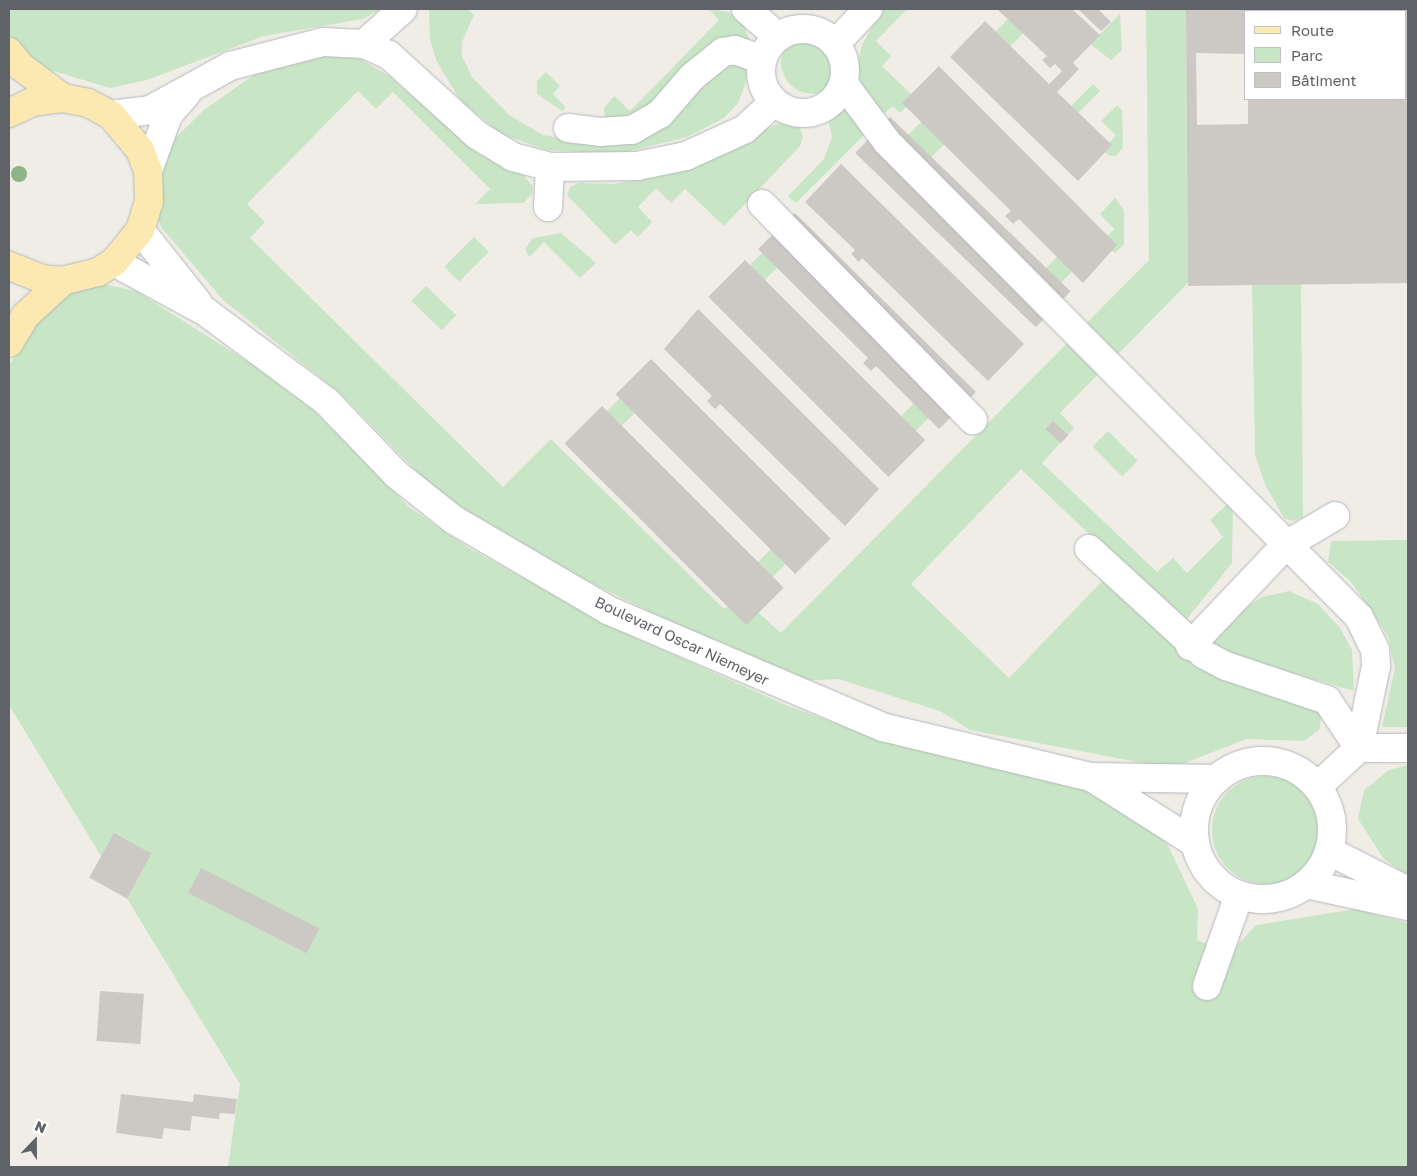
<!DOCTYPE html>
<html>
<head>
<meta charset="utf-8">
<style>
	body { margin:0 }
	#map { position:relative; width:1417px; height:1176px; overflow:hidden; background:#f0ede7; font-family:"Golos Text",sans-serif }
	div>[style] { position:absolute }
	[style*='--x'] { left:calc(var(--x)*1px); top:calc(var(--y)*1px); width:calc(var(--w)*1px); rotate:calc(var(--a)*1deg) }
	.green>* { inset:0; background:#c8e6c5; transform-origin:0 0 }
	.round { border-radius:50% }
	.building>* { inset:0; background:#ccc8c4; transform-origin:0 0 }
	.roads { filter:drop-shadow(0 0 1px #b4b8bb) drop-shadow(0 0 1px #b4b8bb) }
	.minor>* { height:28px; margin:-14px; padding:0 14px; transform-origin:14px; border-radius:14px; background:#fff }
	.minor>.ring { margin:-14px; padding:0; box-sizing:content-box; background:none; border:28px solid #fff; border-radius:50% }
	.major>* { height:28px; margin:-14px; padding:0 14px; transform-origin:14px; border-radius:14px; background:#fbe9b1 }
	.trees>* { width:16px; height:16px; margin:-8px; border-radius:50%; background:#8db387 }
	span { translate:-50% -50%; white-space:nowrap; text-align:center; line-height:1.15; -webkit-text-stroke:4px #fff; paint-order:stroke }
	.street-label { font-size:15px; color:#5f6367 }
	.frame { position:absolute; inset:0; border:10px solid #5f6367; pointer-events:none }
	.legend { position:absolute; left:1244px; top:10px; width:162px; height:90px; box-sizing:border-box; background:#fff; border:1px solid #bfc1c2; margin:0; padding:6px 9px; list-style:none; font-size:15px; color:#5f6367 }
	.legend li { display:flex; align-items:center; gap:10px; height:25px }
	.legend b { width:25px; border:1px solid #bfc1c2 }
	.north { position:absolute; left:10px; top:1116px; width:50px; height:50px; -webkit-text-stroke:4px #fff; paint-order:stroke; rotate:22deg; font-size:14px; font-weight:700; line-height:20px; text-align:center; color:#5f6367 }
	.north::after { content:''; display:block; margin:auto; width:18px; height:22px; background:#5f6367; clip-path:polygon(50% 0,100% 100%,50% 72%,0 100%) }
</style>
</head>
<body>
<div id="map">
	<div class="green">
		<i style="clip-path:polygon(9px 9px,381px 9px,363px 19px,264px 36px,147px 80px,110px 88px,40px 67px,22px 54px,9px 34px)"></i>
		<i style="clip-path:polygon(429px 9px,468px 9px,474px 15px,462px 42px,462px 56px,472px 77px,509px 115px,543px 135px,593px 143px,696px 76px,741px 56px,748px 71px,745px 85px,738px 103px,724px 118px,687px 137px,618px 154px,547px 150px,501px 134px,460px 100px,436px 60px,430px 39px)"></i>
		<i style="clip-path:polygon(709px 9px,729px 12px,745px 26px,750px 43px,717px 43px,686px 67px,669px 95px,626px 120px,605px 117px,604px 108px,614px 96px,630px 111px,719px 20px)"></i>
		<i style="clip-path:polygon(882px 9px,907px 9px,876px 41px,891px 56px,882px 66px,915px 98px,900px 113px,893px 106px,877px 120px,861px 91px,858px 62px,862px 45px)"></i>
		<i style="left:1018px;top:9px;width:21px;height:42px;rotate:45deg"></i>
		<i style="clip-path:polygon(1146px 9px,1186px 9px,1188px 283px,1060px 413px,1074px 428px,1042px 463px,1157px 572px,1173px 558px,1187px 573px,1223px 537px,1210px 520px,1233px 499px,1232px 563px,1183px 624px,1021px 469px,911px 584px,1009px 678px,1105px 578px,1186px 654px,1317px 707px,1321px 719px,1319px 730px,1304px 741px,1246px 739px,1185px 763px,1159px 766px,970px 730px,940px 711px,838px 679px,804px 681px,706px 639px,573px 574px,459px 506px,422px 477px,341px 394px,223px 300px,161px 227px,155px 211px,154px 194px,167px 146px,205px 109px,258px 72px,312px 55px,341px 54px,360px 59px,389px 76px,478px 154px,523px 175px,533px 186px,532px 194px,523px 203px,475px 204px,490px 189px,393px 92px,376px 109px,358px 91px,247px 204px,265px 222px,250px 238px,503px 487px,551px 439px,724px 609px,740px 596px,781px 633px,1149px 260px)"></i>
		<i style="clip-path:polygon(1120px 14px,1122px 50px,1111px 60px,1090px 44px)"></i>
		<i class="round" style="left:781px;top:30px;width:64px;height:64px"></i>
		<i style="clip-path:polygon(546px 72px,560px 86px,553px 94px,566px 108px,562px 111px,537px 94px,537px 81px)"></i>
		<i style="left:1093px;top:84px;width:10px;height:42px;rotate:45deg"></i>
		<i style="clip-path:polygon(846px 97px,865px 134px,796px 203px,788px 196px,824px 159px,832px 137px,827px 115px)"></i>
		<i style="clip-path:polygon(1117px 105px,1122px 110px,1123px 147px,1116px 156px,1110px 156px,1102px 150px,1116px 135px,1101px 121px)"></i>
		<i style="clip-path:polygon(930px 113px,948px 141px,928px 160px,900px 143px)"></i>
		<i style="clip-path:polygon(789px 120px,799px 126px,803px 136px,800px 146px,724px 226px,685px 189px,671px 203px,656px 188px,638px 207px,652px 222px,638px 237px,631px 230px,615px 245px,567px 195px,570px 187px,579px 183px,613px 184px,658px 177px,699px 164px,766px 128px)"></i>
		<i style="clip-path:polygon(1115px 198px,1124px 210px,1124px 244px,1115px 253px,1100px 244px,1114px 229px,1100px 214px)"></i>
		<i style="clip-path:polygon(561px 233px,596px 263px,580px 278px,544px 242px,529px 257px,525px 249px,533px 238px)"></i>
		<i style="left:474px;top:237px;width:21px;height:42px;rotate:45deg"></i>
		<i style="left:772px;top:243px;width:21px;height:43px;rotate:45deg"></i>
		<i style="left:1067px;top:247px;width:21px;height:41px;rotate:45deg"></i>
		<i style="clip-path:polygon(98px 283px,136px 291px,259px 369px,314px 411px,409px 507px,467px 547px,617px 629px,783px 704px,851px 729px,1091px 792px,1165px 839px,1198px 909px,1197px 940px,1230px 953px,1256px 925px,1356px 909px,1408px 923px,1408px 1167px,228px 1167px,240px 1084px,9px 705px,9px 365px,58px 294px)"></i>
		<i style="clip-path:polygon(1301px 283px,1303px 517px,1293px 521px,1284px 518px,1265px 484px,1255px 455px,1252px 284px)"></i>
		<i style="left:426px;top:286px;width:42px;height:21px;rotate:44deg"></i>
		<i style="left:629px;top:389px;width:21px;height:42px;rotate:45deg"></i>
		<i style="left:924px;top:393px;width:21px;height:42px;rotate:45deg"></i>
		<i style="left:1108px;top:431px;width:42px;height:22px;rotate:45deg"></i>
		<i style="left:781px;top:539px;width:21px;height:43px;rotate:45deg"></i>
		<i style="clip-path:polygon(1408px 540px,1408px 727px,1382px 727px,1395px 668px,1388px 636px,1352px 583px,1328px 562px,1331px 541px)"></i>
		<i style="clip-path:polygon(1289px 591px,1318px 604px,1340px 628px,1352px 650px,1354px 691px,1229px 654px,1207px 642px,1228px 620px,1262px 597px)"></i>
		<i style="clip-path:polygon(1408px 765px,1408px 876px,1384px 859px,1358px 819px,1364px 790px,1389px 770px)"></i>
		<i class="round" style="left:1212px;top:776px;width:108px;height:108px"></i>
	</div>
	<div class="building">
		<i style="clip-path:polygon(997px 9px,1072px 9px,1100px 35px,1073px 63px,1079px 69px,1057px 92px,1112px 145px,1078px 181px,950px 57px,985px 21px,1049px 84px,1062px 71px,1055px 64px,1050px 68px,1042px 60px,1047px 56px)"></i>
		<i style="clip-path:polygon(1078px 9px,1098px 9px,1111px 22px,1101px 31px)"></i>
		<i style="clip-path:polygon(evenodd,1186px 9px,1408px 9px,1408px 283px,1188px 286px,1186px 9px,1246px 11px,1406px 11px,1406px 99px,1248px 99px,1248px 124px,1197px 125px,1196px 53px,1246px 54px,1246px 11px)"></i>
		<i style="clip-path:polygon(939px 66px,1117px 245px,1083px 283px,1019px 219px,1013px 224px,1005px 216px,1011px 211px,902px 103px)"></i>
		<i style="left:890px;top:117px;width:251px;height:50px;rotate:44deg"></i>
		<i style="clip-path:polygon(841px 164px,1024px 344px,988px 381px,862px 258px,859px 262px,851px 254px,855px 250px,805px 202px)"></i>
		<i style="clip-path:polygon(795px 213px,976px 392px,939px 429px,876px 366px,871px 371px,863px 363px,868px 358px,758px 249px)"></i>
		<i style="left:745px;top:260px;width:255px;height:52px;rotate:45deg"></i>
		<i style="clip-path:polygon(698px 309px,879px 489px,845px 526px,720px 404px,715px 409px,707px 401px,712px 396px,664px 349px)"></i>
		<i style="left:651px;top:359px;width:254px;height:50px;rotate:45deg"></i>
		<i style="left:602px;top:406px;width:257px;height:53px;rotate:45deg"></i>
		<i style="left:1053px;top:421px;width:21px;height:11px;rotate:43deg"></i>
		<i style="left:114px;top:833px;width:43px;height:51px;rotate:29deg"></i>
		<i style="left:201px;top:868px;width:133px;height:28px;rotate:27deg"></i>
		<i style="left:100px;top:991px;width:44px;height:50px;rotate:4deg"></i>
		<i style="clip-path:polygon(121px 1094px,193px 1102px,194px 1094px,237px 1099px,235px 1114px,220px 1113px,219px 1119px,192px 1116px,190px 1131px,164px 1128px,162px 1139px,116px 1133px)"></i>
	</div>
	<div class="roads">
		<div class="minor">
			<i style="--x:746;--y:9;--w:43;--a:41.2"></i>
			<i class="ring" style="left:761px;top:29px;width:56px;height:56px"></i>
			<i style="--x:836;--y:43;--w:47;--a:-46.7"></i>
			<i style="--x:364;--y:44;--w:52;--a:-41.9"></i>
			<i style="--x:844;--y:84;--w:72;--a:53.4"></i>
			<i style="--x:887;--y:142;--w:670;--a:45.18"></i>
			<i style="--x:1359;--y:617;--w:37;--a:64"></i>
			<i style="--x:1375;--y:650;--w:16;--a:86"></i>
			<i style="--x:1376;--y:666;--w:84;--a:101.7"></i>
			<i style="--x:1359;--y:748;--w:57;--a:137.1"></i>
			<i style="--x:111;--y:115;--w:39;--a:-7"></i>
			<i style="--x:150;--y:110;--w:91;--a:-28.8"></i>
			<i style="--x:230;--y:66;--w:96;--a:-14.5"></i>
			<i style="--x:323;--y:42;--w:41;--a:2.8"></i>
			<i style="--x:364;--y:44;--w:27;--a:24"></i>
			<i style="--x:389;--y:55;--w:119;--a:42.3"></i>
			<i style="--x:477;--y:135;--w:42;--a:31.4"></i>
			<i style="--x:513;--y:157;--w:38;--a:15"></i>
			<i style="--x:550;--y:167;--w:87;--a:-0.7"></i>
			<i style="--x:637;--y:166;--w:50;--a:-11.5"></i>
			<i style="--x:686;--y:156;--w:65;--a:-24.6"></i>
			<i style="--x:745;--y:129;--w:40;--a:-43"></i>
			<i style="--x:568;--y:128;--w:32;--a:7"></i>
			<i style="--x:600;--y:132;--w:32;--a:-4"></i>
			<i style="--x:632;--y:130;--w:32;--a:-30"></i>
			<i style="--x:660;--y:114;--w:49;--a:-49.1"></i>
			<i style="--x:692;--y:77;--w:40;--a:-39"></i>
			<i style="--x:723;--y:52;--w:12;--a:-9"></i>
			<i style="--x:735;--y:50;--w:29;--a:20"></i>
			<i style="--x:148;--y:171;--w:59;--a:-70.3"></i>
			<i style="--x:168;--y:115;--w:28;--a:-49"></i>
			<i style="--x:762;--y:204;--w:302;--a:45.7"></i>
			<i style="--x:548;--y:207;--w:40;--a:-87.1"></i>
			<i style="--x:140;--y:230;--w:93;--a:51.5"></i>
			<i style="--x:114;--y:262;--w:105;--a:28.5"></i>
			<i style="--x:206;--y:312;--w:151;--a:36.6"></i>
			<i style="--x:327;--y:402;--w:100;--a:46.2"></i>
			<i style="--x:396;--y:474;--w:74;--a:38.4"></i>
			<i style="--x:454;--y:520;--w:178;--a:30.3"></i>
			<i style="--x:608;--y:610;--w:298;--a:23.1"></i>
			<i style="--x:882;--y:727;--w:215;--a:13.5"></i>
			<i style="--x:1091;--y:777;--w:126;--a:0.9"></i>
			<i style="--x:1089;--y:549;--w:155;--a:42.6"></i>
			<i style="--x:1203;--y:654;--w:26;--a:28"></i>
			<i style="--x:1226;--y:666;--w:107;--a:18.6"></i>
			<i style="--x:1327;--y:700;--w:58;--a:56.3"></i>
			<i style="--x:1190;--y:646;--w:139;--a:-46.5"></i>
			<i style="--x:1286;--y:545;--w:57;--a:-30.6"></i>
			<i style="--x:1359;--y:748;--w:49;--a:0"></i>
			<i class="ring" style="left:1194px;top:761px;width:110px;height:110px"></i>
			<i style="--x:1091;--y:777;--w:123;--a:32.4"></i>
			<i style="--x:1329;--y:851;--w:89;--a:26.9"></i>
			<i style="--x:1306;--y:884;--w:104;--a:12.2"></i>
			<i style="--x:1207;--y:986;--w:96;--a:-70.6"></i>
		</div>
		<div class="major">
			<i style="--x:9;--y:52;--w:18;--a:52"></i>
			<i style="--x:20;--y:66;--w:54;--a:36.7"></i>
			<i style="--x:9;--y:113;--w:26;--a:-25"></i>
			<i style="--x:33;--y:102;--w:30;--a:-8"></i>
			<i style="--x:63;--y:98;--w:25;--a:11"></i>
			<i style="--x:88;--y:103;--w:26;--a:28"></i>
			<i style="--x:111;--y:115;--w:45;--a:50.4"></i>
			<i style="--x:140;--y:150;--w:22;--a:69"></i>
			<i style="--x:148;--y:171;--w:30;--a:88"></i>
			<i style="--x:149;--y:201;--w:30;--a:107"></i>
			<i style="--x:140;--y:230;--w:41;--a:129.1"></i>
			<i style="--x:114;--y:262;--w:19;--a:148"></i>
			<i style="--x:98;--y:272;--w:36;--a:166"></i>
			<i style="--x:63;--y:281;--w:21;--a:-175"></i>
			<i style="--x:42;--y:279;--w:35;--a:-158"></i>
			<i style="--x:9;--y:343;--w:31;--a:-59"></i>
			<i style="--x:25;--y:316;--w:52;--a:-42.6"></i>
		</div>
	</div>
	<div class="trees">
		<i style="left:19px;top:174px"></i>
	</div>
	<div class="street-label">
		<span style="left:682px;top:641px;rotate:25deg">Boulevard Oscar Niemeyer</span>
	</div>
	<div class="frame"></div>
	<ul class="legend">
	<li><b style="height:6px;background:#fbe9b1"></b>Route</li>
	<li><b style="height:14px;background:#c8e6c5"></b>Parc</li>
	<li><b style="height:14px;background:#ccc8c4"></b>Bâtiment</li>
	</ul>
	<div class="north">N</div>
</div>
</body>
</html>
